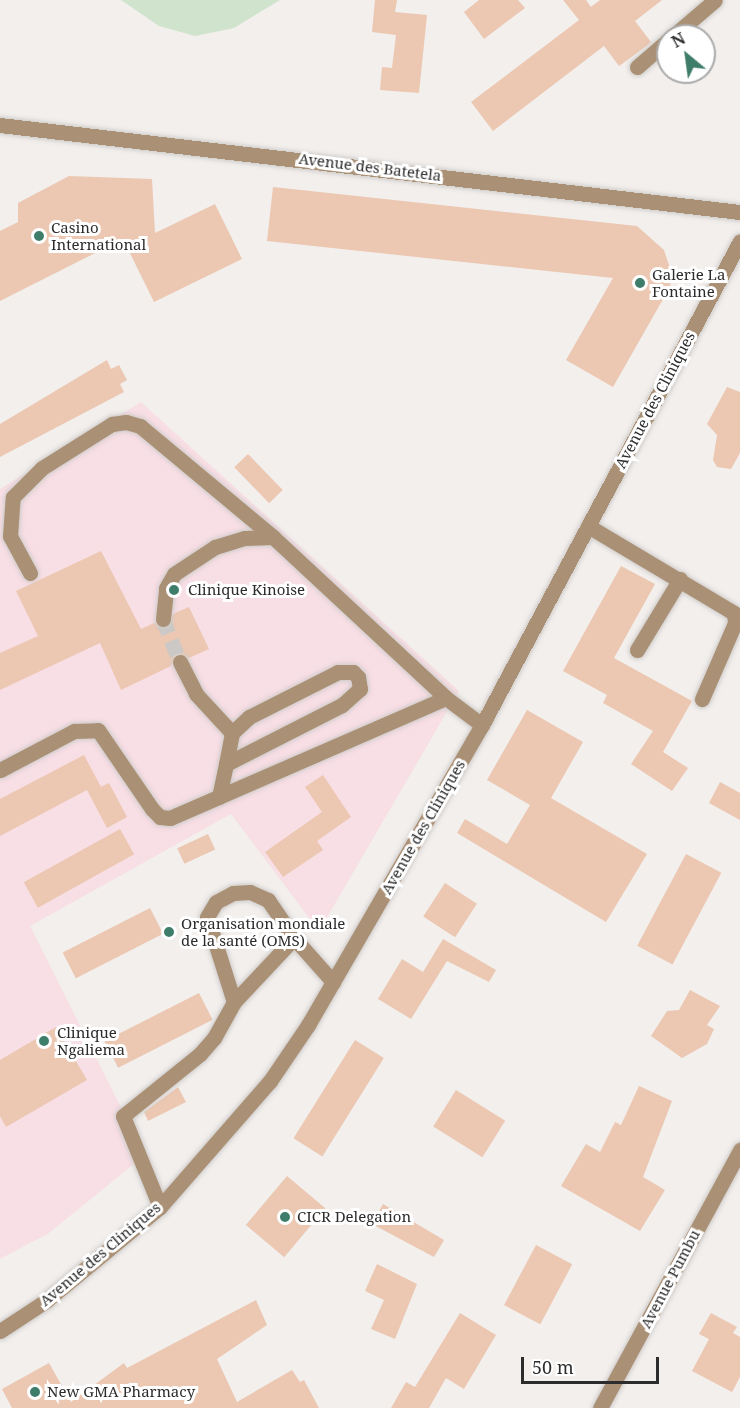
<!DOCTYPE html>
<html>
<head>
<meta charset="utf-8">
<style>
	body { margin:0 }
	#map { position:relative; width:740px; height:1408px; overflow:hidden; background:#f2efed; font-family:"Noto Serif",serif }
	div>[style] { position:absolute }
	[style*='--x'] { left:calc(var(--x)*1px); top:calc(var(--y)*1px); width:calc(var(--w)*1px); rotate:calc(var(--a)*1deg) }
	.medical>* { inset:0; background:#f8dee5 }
	.green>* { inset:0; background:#d0e3cd }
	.building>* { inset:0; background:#ecc7b1; transform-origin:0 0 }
	.minor-tunnel>* { height:15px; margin-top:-7.5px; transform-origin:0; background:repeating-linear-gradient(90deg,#cbc8c6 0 15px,transparent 0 23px) }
	.roads { filter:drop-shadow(0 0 2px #cfccca) drop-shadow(0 0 2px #cfccca) }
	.minor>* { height:15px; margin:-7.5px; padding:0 7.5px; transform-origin:7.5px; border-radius:7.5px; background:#aa9074 }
	.dots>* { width:16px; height:16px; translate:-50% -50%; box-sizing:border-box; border:3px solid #fff; border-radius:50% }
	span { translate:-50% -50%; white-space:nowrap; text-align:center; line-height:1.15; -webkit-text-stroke:6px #fff; paint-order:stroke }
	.street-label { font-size:15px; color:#2d2c2c }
	.poi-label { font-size:15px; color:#2d2c2c }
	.left { translate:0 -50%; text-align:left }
	.north { position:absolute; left:656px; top:24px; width:60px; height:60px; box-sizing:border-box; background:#fff; border:2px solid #ababab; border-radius:50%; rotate:331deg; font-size:16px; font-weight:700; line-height:24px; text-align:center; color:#2d2c2c }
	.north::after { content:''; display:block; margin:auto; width:21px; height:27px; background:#3e7d6a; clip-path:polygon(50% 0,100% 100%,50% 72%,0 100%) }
	.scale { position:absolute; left:521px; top:1357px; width:138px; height:27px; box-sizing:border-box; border:3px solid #2d2c2c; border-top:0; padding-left:8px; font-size:18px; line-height:21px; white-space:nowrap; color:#2d2c2c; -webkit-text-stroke:4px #fff; paint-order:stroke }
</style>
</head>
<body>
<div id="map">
	<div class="medical">
		<i style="clip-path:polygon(141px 402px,459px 691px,319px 931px,231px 814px,30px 926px,145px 1155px,49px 1233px,0 1259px,0 489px)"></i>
	</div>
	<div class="green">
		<i style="clip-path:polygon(121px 0,280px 0,234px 28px,195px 36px,159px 26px)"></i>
	</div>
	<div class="building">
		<i style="clip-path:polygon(375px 0,397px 0,395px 12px,427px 15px,419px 93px,380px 90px,382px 67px,392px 68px,396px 35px,372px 32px)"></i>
		<i style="clip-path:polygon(479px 0,518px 0,525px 8px,484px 39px,464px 12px)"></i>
		<i style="clip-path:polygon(563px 0,586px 0,591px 7px,600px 0,662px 0,635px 21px,651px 42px,648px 45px,619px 66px,604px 46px,493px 131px,471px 102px,579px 20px)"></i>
		<i style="clip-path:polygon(69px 176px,152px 179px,155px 233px,215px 204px,242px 259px,154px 302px,123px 239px,0 301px,0 231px,18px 222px,18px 203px)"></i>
		<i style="clip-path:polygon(273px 187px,637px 226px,664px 250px,672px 274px,670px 287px,613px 387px,566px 360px,613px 278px,267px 241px)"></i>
		<i style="clip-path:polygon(107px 360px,111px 369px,119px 365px,127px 380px,120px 384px,124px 392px,0 457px,0 424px)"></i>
		<i style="clip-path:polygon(727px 387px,740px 392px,740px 453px,731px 469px,717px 467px,713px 460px,717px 435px,707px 424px)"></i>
		<i style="left:248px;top:454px;width:50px;height:19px;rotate:46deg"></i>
		<i style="clip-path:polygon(101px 551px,141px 629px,154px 623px,168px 628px,173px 614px,189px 607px,209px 649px,189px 658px,176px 653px,171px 666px,121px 690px,100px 643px,0 690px,0 653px,38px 636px,16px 591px)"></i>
		<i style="clip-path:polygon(621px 566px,655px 584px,614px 658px,692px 701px,663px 752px,688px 768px,672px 791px,631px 764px,653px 731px,603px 703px,607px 695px,563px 671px)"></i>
		<i style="clip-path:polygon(527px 710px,583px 742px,551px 798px,647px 854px,606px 922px,457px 833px,465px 819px,507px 844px,530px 805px,487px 780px)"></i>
		<i style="clip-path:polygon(84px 755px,101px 787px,109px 783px,127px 817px,107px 828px,87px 790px,0 836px,0 799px)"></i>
		<i style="clip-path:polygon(323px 775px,351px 817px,317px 841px,323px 850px,283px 877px,265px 852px,322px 812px,305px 787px)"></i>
		<i style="clip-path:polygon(720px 782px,740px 793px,740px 820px,709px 803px)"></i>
		<i style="left:120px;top:829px;width:29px;height:110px;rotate:61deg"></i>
		<i style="left:208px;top:834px;width:17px;height:34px;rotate:65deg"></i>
		<i style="left:686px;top:854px;width:40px;height:104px;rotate:28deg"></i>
		<i style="left:445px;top:883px;width:38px;height:40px;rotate:33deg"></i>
		<i style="left:150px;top:908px;width:29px;height:98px;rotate:63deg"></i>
		<i style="clip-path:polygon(443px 939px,496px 970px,489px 982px,447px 961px,411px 1019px,378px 999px,402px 959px,423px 972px)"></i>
		<i style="clip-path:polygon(690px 990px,720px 1006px,707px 1025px,714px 1029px,707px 1044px,682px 1058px,651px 1036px,667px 1011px,679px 1010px)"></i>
		<i style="left:199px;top:993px;width:30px;height:106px;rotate:63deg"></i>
		<i style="clip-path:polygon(56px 1027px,87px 1080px,6px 1127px,0 1116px,0 1060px)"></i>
		<i style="left:355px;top:1040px;width:34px;height:116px;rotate:32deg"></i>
		<i style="clip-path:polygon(639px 1086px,672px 1101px,643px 1177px,665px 1190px,640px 1231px,561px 1186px,586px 1144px,600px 1152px,615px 1122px,621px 1125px)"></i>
		<i style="clip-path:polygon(178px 1087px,186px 1102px,148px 1121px,144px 1112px)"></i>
		<i style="left:456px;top:1090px;width:58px;height:43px;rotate:32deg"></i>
		<i style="left:287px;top:1176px;width:50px;height:64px;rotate:40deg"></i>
		<i style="clip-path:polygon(383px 1204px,444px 1240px,434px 1257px,372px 1224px)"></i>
		<i style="left:536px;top:1245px;width:41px;height:68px;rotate:28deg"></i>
		<i style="clip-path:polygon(377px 1264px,417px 1284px,395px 1339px,371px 1329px,384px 1300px,365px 1291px)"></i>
		<i style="clip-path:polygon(256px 1300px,267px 1325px,217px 1359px,237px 1402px,292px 1370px,300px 1382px,304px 1380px,319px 1408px,12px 1408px,2px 1389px,49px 1363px,71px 1402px,124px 1363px,127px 1368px)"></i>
		<i style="clip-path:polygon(460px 1313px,496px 1335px,464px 1389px,446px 1378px,429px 1408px,391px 1408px,406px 1382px,415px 1387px)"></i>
		<i style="clip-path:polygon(711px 1313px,737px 1327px,733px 1333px,740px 1337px,740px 1377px,732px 1392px,692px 1371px,709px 1339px,699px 1334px)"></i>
	</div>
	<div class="minor-tunnel">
		<i style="--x:163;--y:619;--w:46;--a:68.4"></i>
	</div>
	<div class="roads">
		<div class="minor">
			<i style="--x:673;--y:36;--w:55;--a:-40.6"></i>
			<i style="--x:637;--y:67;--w:41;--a:-41.1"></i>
			<i style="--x:0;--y:125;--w:745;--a:6.71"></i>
			<i style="--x:588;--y:526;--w:170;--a:30.8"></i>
			<i style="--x:734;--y:613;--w:10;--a:84"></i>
			<i style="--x:735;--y:623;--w:83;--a:113.5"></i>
			<i style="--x:30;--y:573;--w:42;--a:-118.4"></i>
			<i style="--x:10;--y:536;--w:39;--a:-86"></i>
			<i style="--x:13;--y:497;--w:41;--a:-45"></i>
			<i style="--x:42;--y:468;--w:83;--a:-32.2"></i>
			<i style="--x:112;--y:424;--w:14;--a:-8"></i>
			<i style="--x:126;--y:422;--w:15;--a:16"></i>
			<i style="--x:140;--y:426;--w:173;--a:39.8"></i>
			<i style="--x:163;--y:619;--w:31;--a:-84"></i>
			<i style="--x:166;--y:588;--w:16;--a:-60"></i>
			<i style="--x:174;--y:574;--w:49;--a:-33.4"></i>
			<i style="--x:215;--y:547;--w:31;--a:-17"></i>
			<i style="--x:245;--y:538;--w:28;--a:-2"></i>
			<i style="--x:273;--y:537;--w:236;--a:42.9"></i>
			<i style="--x:446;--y:698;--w:45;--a:36.9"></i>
			<i style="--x:637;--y:650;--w:83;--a:-58.8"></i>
			<i style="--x:180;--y:662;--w:36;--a:63"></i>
			<i style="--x:196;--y:694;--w:53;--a:47.3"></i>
			<i style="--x:0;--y:770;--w:84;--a:-27.8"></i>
			<i style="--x:74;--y:731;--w:24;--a:-2"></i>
			<i style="--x:98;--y:730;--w:96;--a:55.6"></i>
			<i style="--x:152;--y:809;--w:11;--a:45"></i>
			<i style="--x:160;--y:817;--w:10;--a:6"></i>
			<i style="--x:170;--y:818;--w:301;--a:-23.5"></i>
			<i style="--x:219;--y:797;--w:34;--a:-78"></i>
			<i style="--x:226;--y:764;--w:130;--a:-27"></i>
			<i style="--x:342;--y:705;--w:24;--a:-42"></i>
			<i style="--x:360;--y:689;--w:12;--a:-99"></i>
			<i style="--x:358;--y:677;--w:7;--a:-135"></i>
			<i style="--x:353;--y:672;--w:15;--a:180"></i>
			<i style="--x:338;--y:672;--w:100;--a:153.2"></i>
			<i style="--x:249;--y:717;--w:23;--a:137"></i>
			<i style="--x:232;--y:733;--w:32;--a:101"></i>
			<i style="--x:234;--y:1002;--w:88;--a:-46.8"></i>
			<i style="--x:160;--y:1207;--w:98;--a:-112.1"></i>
			<i style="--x:123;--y:1116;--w:99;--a:-38.8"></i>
			<i style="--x:200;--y:1054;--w:21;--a:-49"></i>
			<i style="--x:214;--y:1038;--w:41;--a:-60.9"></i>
			<i style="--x:234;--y:1002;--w:89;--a:-107.6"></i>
			<i style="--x:207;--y:917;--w:17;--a:-59"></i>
			<i style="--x:216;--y:902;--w:19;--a:-28"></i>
			<i style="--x:233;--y:893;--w:17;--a:-3"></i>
			<i style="--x:250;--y:892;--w:20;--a:24"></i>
			<i style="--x:268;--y:900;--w:46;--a:55.6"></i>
			<i style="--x:294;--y:938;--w:59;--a:48.4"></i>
			<i style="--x:0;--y:1331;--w:56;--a:-33.4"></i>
			<i style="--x:47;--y:1300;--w:146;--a:-39.5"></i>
			<i style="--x:160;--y:1207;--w:167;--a:-48.9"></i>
			<i style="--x:270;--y:1081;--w:68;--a:-55.8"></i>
			<i style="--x:308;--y:1025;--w:347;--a:-59.9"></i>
			<i style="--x:482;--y:725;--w:548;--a:-61.94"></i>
			<i style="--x:600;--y:1408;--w:294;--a:-61.5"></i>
		</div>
	</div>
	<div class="dots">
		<i style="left:39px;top:236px;background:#3e7d6a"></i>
		<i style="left:640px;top:283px;background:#3e7d6a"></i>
		<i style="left:174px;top:590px;background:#3e7d6a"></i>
		<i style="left:169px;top:932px;background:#3e7d6a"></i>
		<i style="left:44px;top:1041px;background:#3e7d6a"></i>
		<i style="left:285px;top:1217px;background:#3e7d6a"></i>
		<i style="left:35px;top:1392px;background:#3e7d6a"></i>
	</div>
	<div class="street-label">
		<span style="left:370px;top:167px;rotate:7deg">Avenue des Batetela</span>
		<span style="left:655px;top:400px;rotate:-62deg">Avenue des Cliniques</span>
		<span style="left:423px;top:827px;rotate:-60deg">Avenue des Cliniques</span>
		<span style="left:100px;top:1254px;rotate:-40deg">Avenue des Cliniques</span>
		<span style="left:670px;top:1279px;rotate:-62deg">Avenue Pumbu</span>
	</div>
	<div class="poi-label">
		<span class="left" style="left:51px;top:236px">Casino<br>International</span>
		<span class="left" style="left:652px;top:283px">Galerie La<br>Fontaine</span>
		<span class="left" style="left:188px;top:590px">Clinique Kinoise</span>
		<span class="left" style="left:181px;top:932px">Organisation mondiale<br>de la santé (OMS)</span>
		<span class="left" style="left:57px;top:1041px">Clinique<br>Ngaliema</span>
		<span class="left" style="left:297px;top:1217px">CICR Delegation</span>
		<span class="left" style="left:47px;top:1392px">New GMA Pharmacy</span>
	</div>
	<div class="north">N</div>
	<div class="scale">50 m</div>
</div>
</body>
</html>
